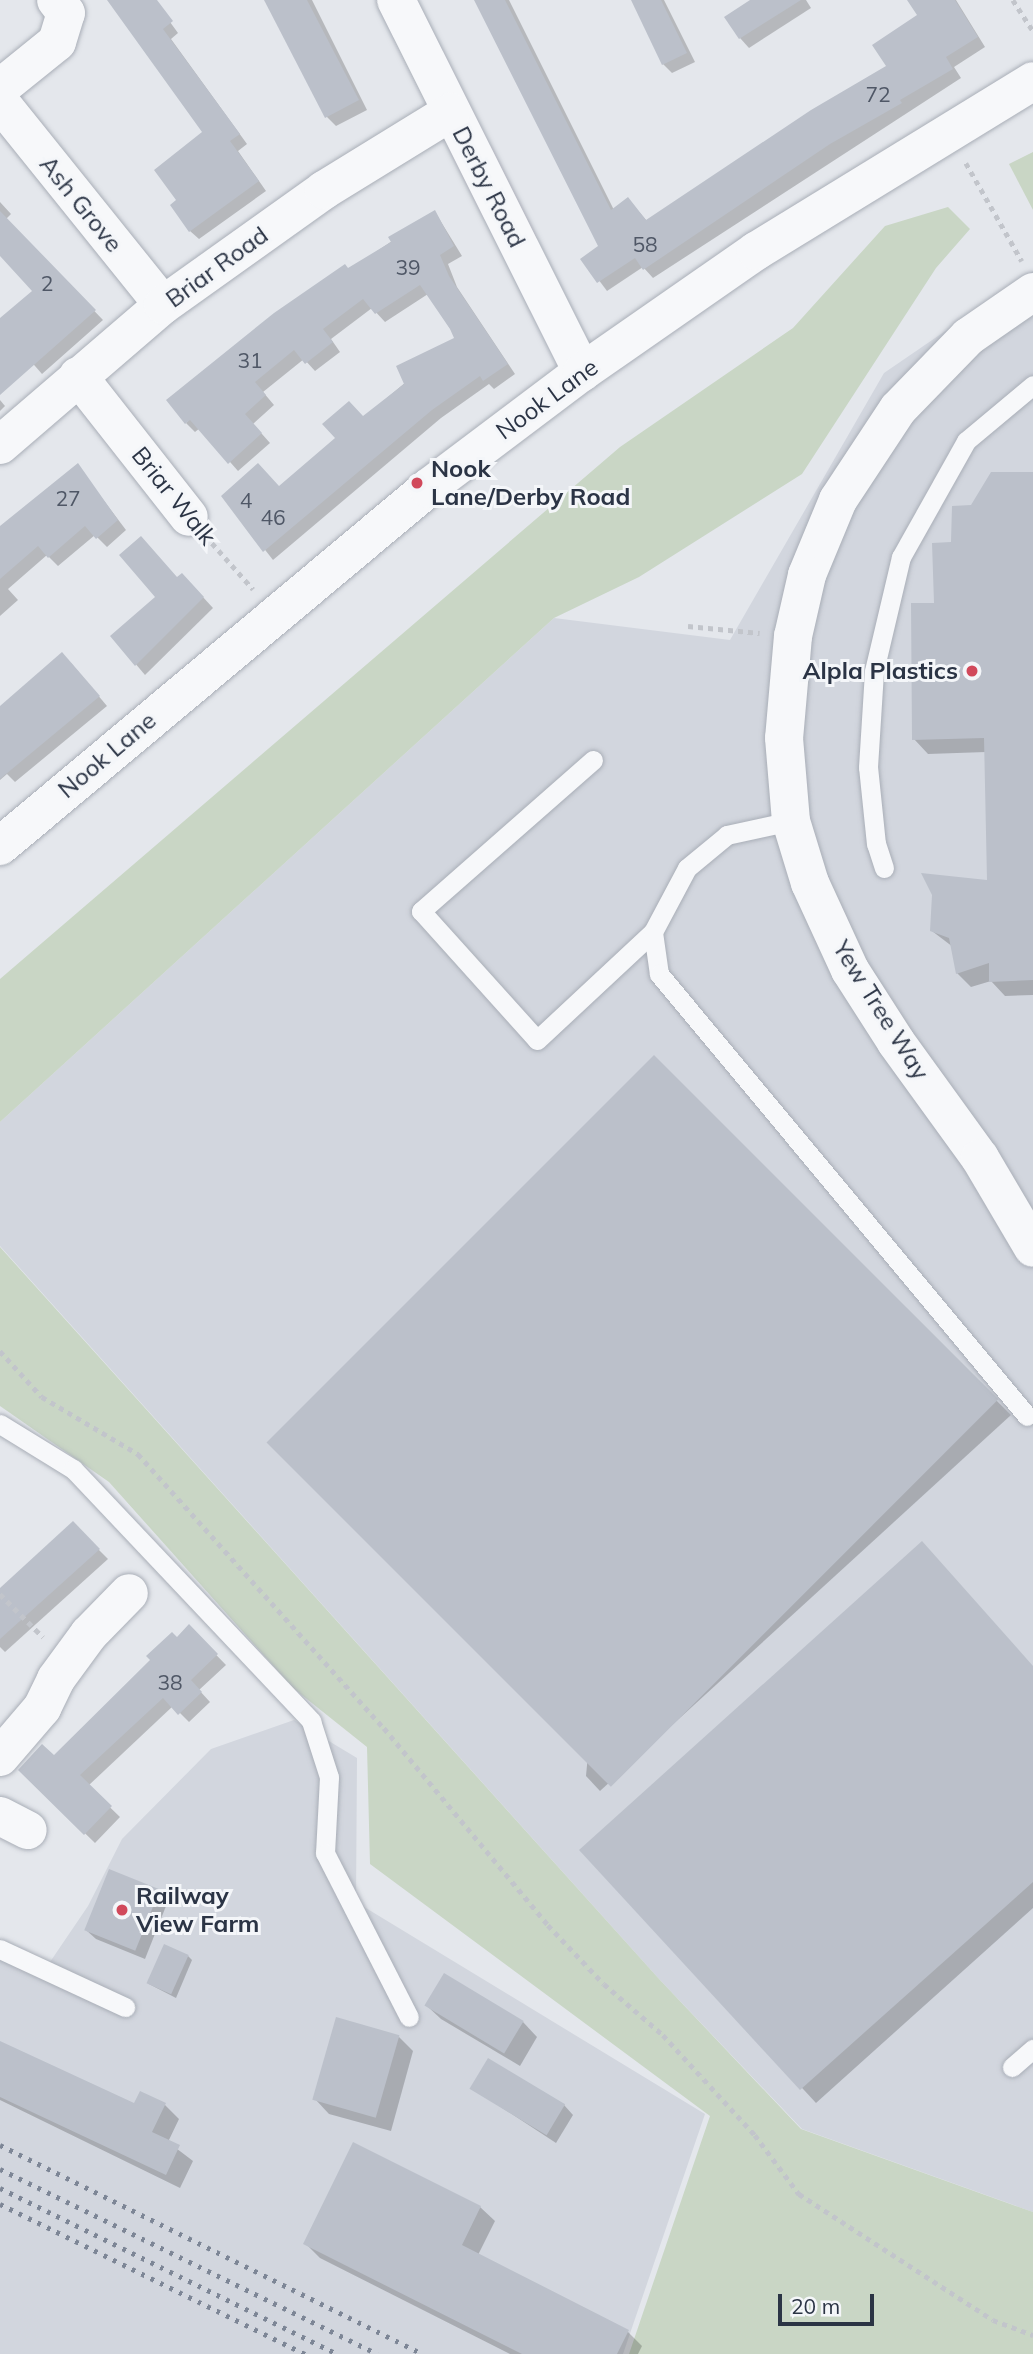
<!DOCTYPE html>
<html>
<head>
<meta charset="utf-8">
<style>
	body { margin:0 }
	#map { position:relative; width:1033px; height:2354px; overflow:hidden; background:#e4e7ec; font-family:Mulish,sans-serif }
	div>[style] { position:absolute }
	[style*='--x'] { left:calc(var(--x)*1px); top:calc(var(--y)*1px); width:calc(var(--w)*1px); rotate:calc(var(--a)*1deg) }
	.built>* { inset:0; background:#d2d6de }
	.green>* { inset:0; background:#c9d6c5 }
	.shadow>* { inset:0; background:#0003 }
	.building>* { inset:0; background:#bbc0ca; transform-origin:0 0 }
	.path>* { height:4.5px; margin-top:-2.25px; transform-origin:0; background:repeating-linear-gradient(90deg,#c2c5cb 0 5px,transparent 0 10px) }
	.roads { filter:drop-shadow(0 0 2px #a9aeb7) drop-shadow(0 0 2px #a9aeb7) }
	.service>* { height:19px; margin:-9.5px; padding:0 9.5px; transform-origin:9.5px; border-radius:9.5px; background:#f7f8fa }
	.minor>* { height:38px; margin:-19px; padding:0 19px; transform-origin:19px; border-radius:19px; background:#f7f8fa }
	.tertiary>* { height:38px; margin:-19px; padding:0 19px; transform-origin:19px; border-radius:19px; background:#f7f8fa }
	.rail>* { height:5px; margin-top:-2.5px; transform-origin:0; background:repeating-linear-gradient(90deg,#7d8696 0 3.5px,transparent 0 10.5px) }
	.dots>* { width:19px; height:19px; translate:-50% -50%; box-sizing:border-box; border:4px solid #f4f6f9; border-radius:50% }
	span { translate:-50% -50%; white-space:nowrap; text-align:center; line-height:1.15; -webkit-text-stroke:6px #f4f6f9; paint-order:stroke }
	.number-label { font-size:21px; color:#4f5766 }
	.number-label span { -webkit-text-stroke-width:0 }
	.street-label { font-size:24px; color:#2b3445 }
	.poi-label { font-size:24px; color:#2b3445; font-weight:700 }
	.left { translate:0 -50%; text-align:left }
	.right { translate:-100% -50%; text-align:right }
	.scale { position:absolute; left:778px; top:2294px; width:96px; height:32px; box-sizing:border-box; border:4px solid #2b3445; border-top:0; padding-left:9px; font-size:21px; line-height:24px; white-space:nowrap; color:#2b3445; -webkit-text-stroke:5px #f4f6f9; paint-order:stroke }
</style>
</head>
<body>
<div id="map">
	<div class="built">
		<i style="clip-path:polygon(1033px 271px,1033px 2212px,802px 2129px,660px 1980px,0 1246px,0 1122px,554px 618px,730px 640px,884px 373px)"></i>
		<i style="clip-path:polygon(294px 1720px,357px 1758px,356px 1902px,705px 2114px,623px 2354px,0 2354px,0 1939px,50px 1962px,88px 1906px,122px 1839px,211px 1749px)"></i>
	</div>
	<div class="green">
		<i style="clip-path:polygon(1033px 152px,1033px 210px,1009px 164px)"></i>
		<i style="clip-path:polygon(948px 207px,970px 229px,936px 268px,802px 474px,639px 577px,554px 618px,0 1122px,0 979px,620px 447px,793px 328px,885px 226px)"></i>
		<i style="clip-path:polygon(0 1247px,660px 1980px,801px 2129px,1033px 2212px,1033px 2354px,629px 2354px,710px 2116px,370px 1864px,367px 1747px,293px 1688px,109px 1482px,0 1406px)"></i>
	</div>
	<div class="shadow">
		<i style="clip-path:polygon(111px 0,154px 0,178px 33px,171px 39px,247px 144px,238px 151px,266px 191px,199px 239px,190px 231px,178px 201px,205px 132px)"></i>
		<i style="clip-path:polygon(268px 0,312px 0,367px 110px,336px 126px,327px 117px)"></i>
		<i style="clip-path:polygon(476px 0,509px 0,614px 210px,628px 199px,647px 221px,889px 67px,919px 15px,916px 0,956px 0,985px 47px,954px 67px,961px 78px,653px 278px,643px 267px,607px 291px,583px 259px,601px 247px)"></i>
		<i style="clip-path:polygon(635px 0,664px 0,695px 62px,672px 73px,663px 64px)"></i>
		<i style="clip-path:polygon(753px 0,806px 0,811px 8px,749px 48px,740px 38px)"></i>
		<i style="clip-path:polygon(0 202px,11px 214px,6px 219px,103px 320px,42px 374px,0 326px,0 320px,34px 291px,0 253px)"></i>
		<i style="clip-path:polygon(435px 212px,462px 256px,448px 264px,457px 287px,515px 374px,494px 389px,489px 384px,441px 418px,273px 560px,223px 496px,280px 488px,457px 339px,428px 294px,385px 322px,372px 308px,331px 339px,340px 352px,315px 371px,304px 359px,263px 392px,274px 405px,253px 424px,270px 443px,238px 471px,200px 428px,195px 432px,186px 423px,349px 270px)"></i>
		<i style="clip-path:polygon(0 400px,5px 406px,0 411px)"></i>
		<i style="clip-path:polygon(77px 465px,126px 530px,107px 547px,95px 535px,58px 566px,47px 555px,8px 589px,18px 600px,0 616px,0 530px)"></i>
		<i style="clip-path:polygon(1033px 473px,1033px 995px,1005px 996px,991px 981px,971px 987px,957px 973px,953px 947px,932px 931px,989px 882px,986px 752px,928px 754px,914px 739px,936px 605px,953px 544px,972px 506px)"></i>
		<i style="clip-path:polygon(178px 579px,191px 584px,213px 608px,145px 675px,112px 636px)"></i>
		<i style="clip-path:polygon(71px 663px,107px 706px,15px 782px,7px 774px,0 780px,0 708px)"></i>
		<i style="clip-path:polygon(653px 1058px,1011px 1415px,600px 1791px,586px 1776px)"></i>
		<i style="clip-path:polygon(72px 1523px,108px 1559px,5px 1652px,0 1647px,0 1591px)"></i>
		<i style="clip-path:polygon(189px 1627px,226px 1665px,199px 1690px,210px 1702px,189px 1722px,173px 1706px,88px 1786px,120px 1817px,95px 1843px,20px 1770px,54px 1758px)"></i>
		<i style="clip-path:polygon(1033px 1667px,1033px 1908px,816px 2103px,582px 1850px)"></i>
		<i style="clip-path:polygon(159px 1891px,168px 1901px,145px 1959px,96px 1939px,86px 1930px)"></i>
		<i style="clip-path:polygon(188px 1956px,192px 1960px,176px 1998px,149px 1984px)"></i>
		<i style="clip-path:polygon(426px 2005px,523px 2022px,537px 2037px,520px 2066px,441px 2019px)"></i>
		<i style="clip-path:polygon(399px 2037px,413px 2051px,391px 2131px,329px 2114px,315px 2099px)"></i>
		<i style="clip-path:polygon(0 2043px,135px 2106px,165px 2105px,179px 2119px,168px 2142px,193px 2161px,180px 2188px,0 2100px)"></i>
		<i style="clip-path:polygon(472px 2088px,564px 2105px,573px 2115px,556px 2143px)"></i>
		<i style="clip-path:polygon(480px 2207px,495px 2221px,478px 2255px,628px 2332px,642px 2346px,638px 2354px,510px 2354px,320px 2258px,305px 2243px)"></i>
	</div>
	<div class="building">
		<i style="clip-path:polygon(107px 0,157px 0,173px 21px,163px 29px,240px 134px,230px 141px,259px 181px,189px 232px,170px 205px,176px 200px,154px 170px,202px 132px)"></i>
		<i style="clip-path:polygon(264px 0,307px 0,359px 100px,325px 118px)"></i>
		<i style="clip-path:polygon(474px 0,505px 0,611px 210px,628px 197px,646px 220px,811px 110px,886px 66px,872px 45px,917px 15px,907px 0,955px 0,978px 37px,946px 57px,953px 69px,900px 100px,902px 103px,830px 144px,643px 270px,635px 258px,597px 283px,580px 259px,598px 246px)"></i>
		<i style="clip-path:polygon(631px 0,661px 0,687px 53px,662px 65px)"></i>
		<i style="clip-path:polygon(750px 0,801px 0,739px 39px,724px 17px)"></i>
		<i style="clip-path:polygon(435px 210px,454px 246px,440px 255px,449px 276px,508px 364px,483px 381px,480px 376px,432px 410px,263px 552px,221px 496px,258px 463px,279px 486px,335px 438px,322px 424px,349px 401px,363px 416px,404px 384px,396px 366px,454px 338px,450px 329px,420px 285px,375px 314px,363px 299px,323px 329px,333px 342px,305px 364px,294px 350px,255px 382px,266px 395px,245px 414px,262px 433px,228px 464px,190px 420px,185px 424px,166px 400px,274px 313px,345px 264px,348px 268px,391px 242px,388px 237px)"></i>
		<i style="clip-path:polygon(0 211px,96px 310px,0 395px,0 318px,32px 291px,0 256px)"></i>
		<i style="clip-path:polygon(78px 463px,118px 520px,96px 539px,85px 526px,48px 558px,38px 546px,0 579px,0 526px)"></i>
		<i style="clip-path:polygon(991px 472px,1033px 472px,1033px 980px,989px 982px,989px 963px,956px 974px,949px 938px,930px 931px,932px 895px,921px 873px,987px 880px,984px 738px,912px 740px,911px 603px,934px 603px,932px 543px,951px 542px,952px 506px,971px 505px)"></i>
		<i style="clip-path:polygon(141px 536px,177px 577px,182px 573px,204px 597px,135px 666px,110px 636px,155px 597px,119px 555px)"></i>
		<i style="clip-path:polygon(62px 652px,100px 696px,0 779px,0 706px)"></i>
		<i style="left:654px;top:1055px;width:487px;height:548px;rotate:45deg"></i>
		<i style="clip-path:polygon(73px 1521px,100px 1549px,0 1639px,0 1588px)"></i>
		<i style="clip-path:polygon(922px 1541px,1033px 1666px,1033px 1882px,800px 2090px,579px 1850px)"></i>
		<i style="clip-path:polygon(189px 1624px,218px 1654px,191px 1680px,202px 1692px,178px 1715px,163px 1698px,80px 1775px,112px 1806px,84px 1835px,18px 1770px,42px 1744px,54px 1755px,150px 1660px,146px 1656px,172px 1632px,177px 1637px)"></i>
		<i style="left:109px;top:1869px;width:55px;height:66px;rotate:22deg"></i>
		<i style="left:164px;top:1944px;width:27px;height:43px;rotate:24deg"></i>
		<i style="left:444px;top:1973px;width:93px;height:38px;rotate:31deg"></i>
		<i style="left:336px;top:2017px;width:66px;height:86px;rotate:16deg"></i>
		<i style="clip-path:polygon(0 2041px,134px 2103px,140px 2091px,166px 2103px,152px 2132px,180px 2145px,166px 2175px,0 2097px)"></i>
		<i style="left:488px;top:2058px;width:90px;height:36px;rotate:31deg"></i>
		<i style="clip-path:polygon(353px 2142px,481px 2206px,462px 2245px,629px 2330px,617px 2354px,522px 2354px,303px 2244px)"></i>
	</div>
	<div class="path">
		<i style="--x:1013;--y:0;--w:37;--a:57"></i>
		<i style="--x:966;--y:163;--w:113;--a:60.3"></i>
		<i style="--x:212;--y:543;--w:62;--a:48.3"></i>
		<i style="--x:688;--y:626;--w:72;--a:5.6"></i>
		<i style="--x:0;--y:1351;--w:62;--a:47.6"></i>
		<i style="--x:42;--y:1397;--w:112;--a:30.7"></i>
		<i style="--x:138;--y:1454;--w:368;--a:48.1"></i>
		<i style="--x:384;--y:1728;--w:256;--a:50.2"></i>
		<i style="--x:548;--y:1925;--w:81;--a:46.5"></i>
		<i style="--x:604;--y:1984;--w:78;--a:40.8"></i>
		<i style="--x:663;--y:2035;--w:136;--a:47.4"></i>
		<i style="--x:755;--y:2135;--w:74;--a:53.3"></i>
		<i style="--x:799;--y:2194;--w:231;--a:33"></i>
		<i style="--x:993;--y:2320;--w:43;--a:20.6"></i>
		<i style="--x:0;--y:1594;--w:61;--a:45"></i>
	</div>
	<div class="roads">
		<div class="service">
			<i style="--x:593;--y:760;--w:229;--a:138.7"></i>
			<i style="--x:421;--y:911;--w:173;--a:48"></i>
			<i style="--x:537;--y:1040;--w:158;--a:-43"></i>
			<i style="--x:791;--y:821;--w:66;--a:167.7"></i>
			<i style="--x:727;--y:835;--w:52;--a:140.5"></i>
			<i style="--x:687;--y:868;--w:72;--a:118"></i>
			<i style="--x:653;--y:932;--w:42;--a:81.9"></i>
			<i style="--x:659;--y:974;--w:575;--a:50.22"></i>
			<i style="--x:884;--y:868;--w:25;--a:-108"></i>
			<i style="--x:876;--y:844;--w:77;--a:-95.9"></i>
			<i style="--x:868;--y:767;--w:96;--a:-86.4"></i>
			<i style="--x:874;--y:671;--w:117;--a:-76.7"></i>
			<i style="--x:901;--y:557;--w:133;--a:-60.7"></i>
			<i style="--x:966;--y:441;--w:87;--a:-39.9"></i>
			<i style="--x:0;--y:1424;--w:86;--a:31.7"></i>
			<i style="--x:73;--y:1469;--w:347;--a:46.6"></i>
			<i style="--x:311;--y:1721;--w:59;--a:72.2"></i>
			<i style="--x:329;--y:1777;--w:76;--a:93"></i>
			<i style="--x:325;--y:1853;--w:184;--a:62.9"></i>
			<i style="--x:0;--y:1949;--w:138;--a:24.9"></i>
			<i style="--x:1012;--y:2067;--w:28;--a:-41"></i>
		</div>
		<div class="minor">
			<i style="--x:396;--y:0;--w:416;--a:63.4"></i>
			<i style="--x:0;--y:88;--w:73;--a:-38.9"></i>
			<i style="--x:57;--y:42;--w:30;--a:-73"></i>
			<i style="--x:66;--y:13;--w:16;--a:-128"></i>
			<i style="--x:0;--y:102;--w:260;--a:51.2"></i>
			<i style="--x:1033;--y:292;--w:79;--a:145.3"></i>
			<i style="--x:968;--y:337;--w:100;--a:134.2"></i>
			<i style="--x:898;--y:409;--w:109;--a:123.4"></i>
			<i style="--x:838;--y:500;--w:81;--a:112.5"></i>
			<i style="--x:807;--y:575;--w:63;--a:102.9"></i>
			<i style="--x:793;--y:636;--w:102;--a:95"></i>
			<i style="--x:784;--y:738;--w:83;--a:85.2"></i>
			<i style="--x:791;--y:821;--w:65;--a:73"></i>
			<i style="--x:810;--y:883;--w:96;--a:65.3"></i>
			<i style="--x:850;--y:970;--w:85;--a:57.4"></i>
			<i style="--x:896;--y:1042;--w:143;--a:54.1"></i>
			<i style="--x:980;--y:1158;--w:104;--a:59.5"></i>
			<i style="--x:78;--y:376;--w:179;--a:51.8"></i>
			<i style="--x:0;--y:445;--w:215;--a:-40.7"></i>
			<i style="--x:163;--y:305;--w:198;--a:-35.5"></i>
			<i style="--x:324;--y:190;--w:149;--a:-31.6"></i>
			<i style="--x:0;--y:1757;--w:65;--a:-49.4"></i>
			<i style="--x:42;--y:1708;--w:32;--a:-64"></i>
			<i style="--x:56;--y:1679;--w:56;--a:-53.7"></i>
			<i style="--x:89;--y:1634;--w:57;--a:-45.7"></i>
			<i style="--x:0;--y:1816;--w:31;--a:27"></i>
		</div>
		<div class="tertiary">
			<i style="--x:0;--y:846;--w:558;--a:-39.91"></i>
			<i style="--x:428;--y:488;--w:193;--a:-37"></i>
			<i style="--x:582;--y:372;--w:212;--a:-34.8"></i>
			<i style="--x:756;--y:251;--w:325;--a:-31.5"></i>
		</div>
	</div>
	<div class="rail">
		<i style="--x:0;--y:2145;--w:472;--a:26.3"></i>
		<i style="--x:0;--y:2169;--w:420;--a:26.1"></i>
		<i style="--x:0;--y:2188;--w:376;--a:26.2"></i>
		<i style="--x:0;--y:2204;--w:340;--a:26.2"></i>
	</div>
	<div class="dots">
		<i style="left:417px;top:483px;background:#d1495b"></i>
		<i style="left:972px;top:671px;background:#d1495b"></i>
		<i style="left:122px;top:1910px;background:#d1495b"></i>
	</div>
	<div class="number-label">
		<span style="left:878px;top:94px">72</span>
		<span style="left:645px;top:244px">58</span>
		<span style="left:408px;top:267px">39</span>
		<span style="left:47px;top:283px">2</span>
		<span style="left:250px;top:360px">31</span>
		<span style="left:68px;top:498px">27</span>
		<span style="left:246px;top:500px">4</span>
		<span style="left:273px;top:517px">46</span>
		<span style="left:170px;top:1682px">38</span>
	</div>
	<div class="street-label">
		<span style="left:489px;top:187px;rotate:63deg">Derby Road</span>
		<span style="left:81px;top:204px;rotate:51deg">Ash Grove</span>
		<span style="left:217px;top:267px;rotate:-36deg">Briar Road</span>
		<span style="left:547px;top:399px;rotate:-36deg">Nook Lane</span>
		<span style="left:174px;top:496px;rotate:51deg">Briar Walk</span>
		<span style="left:107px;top:755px;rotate:-40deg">Nook Lane</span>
		<span style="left:881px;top:1010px;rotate:58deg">Yew Tree Way</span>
	</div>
	<div class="poi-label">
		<span class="left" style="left:431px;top:483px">Nook<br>Lane/Derby Road</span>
		<span class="right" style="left:958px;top:671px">Alpla Plastics</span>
		<span class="left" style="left:136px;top:1910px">Railway<br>View Farm</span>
	</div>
	<div class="scale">20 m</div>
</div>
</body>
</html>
